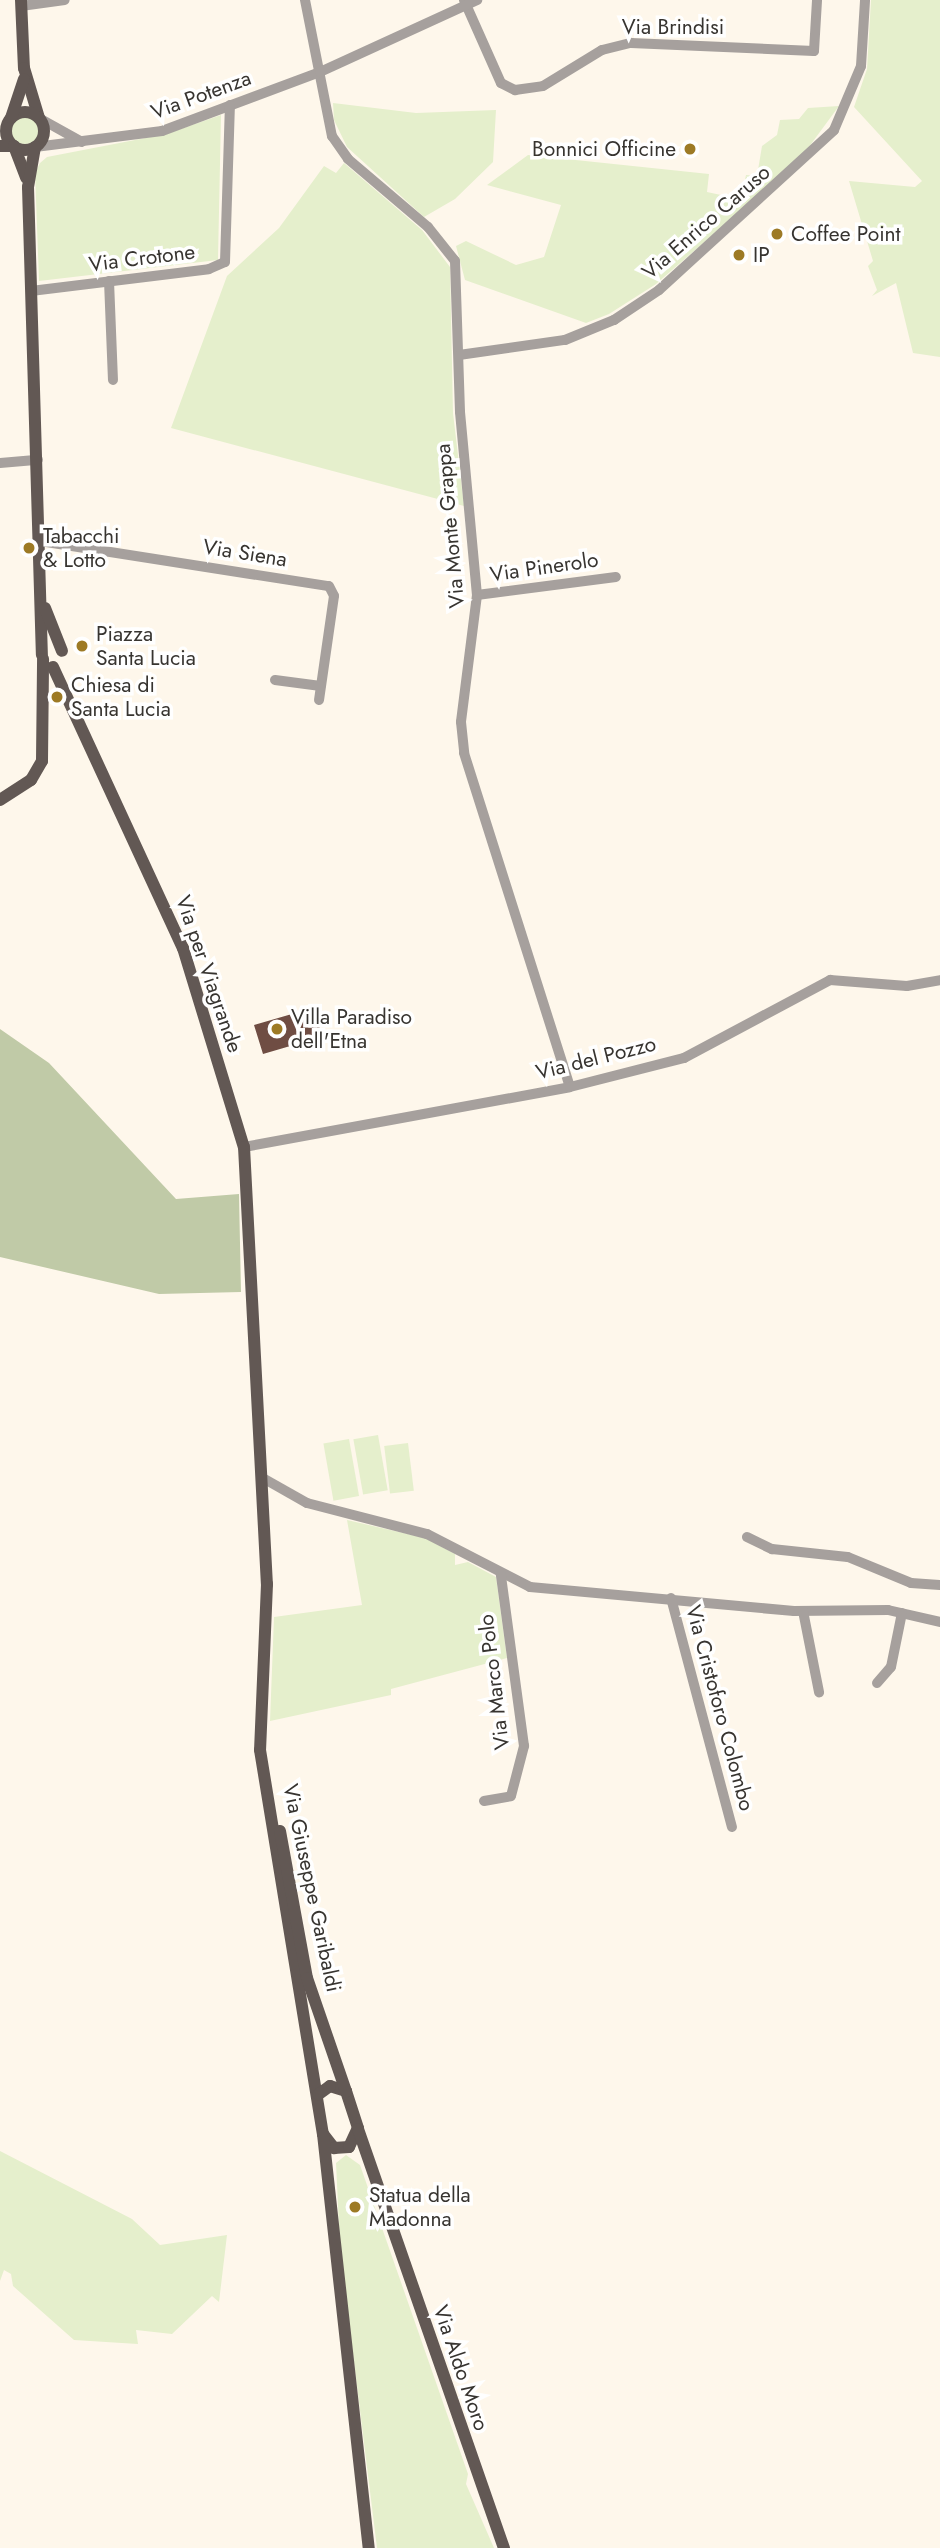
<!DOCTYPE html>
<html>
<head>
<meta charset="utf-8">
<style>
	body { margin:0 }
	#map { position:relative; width:940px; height:2548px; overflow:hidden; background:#fef7eb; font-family:Jost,sans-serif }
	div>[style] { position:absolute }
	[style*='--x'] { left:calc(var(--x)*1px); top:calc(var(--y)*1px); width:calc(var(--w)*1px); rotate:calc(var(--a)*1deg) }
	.green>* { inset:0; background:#e5efcc; transform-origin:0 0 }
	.round { border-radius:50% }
	.forest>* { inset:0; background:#c0caa7 }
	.building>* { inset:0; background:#6f4d43 }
	.minor>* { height:10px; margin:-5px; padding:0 5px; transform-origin:5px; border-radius:5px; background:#a6a09d }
	.major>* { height:12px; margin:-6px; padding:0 6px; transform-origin:6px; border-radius:6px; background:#625854 }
	.major>.ring { margin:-6px; padding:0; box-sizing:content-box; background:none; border:12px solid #625854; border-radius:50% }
	.dots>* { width:19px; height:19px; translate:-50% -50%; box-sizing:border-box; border:4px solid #fff; border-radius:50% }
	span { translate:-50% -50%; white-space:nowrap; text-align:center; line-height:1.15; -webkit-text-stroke:7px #fff; paint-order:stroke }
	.street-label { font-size:21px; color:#373430 }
	.poi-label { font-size:21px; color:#373430 }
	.right { translate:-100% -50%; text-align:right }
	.left { translate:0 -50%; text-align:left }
</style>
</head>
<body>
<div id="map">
	<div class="green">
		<i style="clip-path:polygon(871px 0,940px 0,940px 357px,913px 353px,896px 283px,872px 296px,877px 290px,868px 266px,873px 261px,849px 181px,915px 187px,922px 181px,854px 107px,867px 69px)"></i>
		<i style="clip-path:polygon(333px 103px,416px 113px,496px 110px,493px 162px,455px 199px,424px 217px,347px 147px,334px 120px)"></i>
		<i style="clip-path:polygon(839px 106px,800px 159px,656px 284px,609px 314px,586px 323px,465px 280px,456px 246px,466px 241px,516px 265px,544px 257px,561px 205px,487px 185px,528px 155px,709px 174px,707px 192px,735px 198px,742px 194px,746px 175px,757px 176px,762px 146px,777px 135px,780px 120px,799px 119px,808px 108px)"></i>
		<i style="clip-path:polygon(221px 115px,218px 260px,39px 281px,35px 173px,40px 163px,47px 157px,166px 134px)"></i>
		<i class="round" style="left:11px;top:116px;width:28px;height:28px"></i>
		<i style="clip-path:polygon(344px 163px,422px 230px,450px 267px,453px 413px,464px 506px,171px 428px,227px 276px,279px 228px,324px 166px,336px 173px)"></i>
		<i style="left:378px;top:1435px;width:56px;height:25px;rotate:80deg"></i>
		<i style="left:349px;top:1439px;width:58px;height:26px;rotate:80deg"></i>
		<i style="left:408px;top:1443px;width:48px;height:24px;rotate:83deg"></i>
		<i style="clip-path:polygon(347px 1520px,425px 1538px,455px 1554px,455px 1565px,468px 1562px,496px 1577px,507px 1658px,391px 1689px,391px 1695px,270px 1721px,274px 1617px,362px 1605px)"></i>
		<i style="clip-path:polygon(0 2151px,132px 2219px,160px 2245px,227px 2235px,219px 2302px,212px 2296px,172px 2334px,136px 2330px,138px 2344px,74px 2340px,13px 2286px,11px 2274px,4px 2270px,0 2281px)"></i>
		<i style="clip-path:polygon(346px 2155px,360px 2165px,468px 2474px,466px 2484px,494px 2548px,377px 2548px,340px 2248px,336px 2163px)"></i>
	</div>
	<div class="forest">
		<i style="clip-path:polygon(0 1029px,49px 1063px,176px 1199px,239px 1194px,241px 1292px,159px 1294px,0 1257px)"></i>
	</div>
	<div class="building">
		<i style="clip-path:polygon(316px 1007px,326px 1022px,319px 1028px,321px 1037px,263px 1054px,254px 1025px)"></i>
	</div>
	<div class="minor">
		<i style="--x:305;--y:0;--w:139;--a:78.8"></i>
		<i style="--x:332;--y:136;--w:28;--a:55"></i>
		<i style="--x:348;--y:159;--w:105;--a:40.4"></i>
		<i style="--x:428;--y:227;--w:43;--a:51.5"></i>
		<i style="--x:455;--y:261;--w:151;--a:88.1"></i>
		<i style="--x:460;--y:412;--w:184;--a:84.7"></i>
		<i style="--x:477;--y:595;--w:128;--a:97.2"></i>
		<i style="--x:461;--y:722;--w:31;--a:84"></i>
		<i style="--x:464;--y:753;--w:350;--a:72.4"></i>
		<i style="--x:464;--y:0;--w:91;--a:66"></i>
		<i style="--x:501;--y:83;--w:16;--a:27"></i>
		<i style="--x:515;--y:90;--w:28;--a:-8"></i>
		<i style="--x:543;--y:86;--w:69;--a:-31.4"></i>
		<i style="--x:602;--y:50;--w:30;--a:-14"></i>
		<i style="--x:631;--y:43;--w:183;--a:2.5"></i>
		<i style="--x:814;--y:51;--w:51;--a:-86.6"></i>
		<i style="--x:21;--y:6;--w:44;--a:-7.8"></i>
		<i style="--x:39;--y:118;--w:49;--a:29.2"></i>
		<i style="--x:35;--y:147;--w:128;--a:-7.2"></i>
		<i style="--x:162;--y:131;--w:169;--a:-20.5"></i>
		<i style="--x:320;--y:72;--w:173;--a:-24.6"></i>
		<i style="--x:109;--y:281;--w:99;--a:87.7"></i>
		<i style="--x:31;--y:291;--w:179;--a:-7"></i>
		<i style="--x:209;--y:269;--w:17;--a:-24"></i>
		<i style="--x:225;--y:262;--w:157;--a:-88.2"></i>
		<i style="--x:459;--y:355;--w:107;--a:-8.1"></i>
		<i style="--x:565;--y:340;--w:53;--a:-22.2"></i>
		<i style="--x:614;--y:320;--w:54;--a:-33.7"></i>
		<i style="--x:659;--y:290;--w:237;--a:-42.4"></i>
		<i style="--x:834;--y:130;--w:69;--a:-67.1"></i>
		<i style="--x:861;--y:66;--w:66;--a:-86.5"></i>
		<i style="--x:0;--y:463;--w:38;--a:-5"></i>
		<i style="--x:40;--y:541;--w:292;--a:8.9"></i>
		<i style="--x:329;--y:586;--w:11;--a:63"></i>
		<i style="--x:334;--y:596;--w:105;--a:98.2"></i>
		<i style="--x:477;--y:595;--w:140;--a:-7.4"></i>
		<i style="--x:275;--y:680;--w:46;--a:7.4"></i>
		<i style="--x:244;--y:1147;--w:331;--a:-10.4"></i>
		<i style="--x:570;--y:1087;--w:118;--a:-14.3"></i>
		<i style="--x:684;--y:1058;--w:166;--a:-28.1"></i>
		<i style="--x:830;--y:980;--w:77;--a:4.5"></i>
		<i style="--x:907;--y:986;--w:34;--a:-10"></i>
		<i style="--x:261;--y:1477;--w:53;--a:29.5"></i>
		<i style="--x:307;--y:1503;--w:124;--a:14.5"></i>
		<i style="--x:427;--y:1534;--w:116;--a:27.2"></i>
		<i style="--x:530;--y:1587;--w:265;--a:5.2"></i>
		<i style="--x:794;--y:1611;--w:94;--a:-0.6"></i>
		<i style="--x:888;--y:1610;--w:53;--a:13"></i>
		<i style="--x:747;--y:1537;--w:28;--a:26"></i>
		<i style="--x:772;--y:1549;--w:76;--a:6"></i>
		<i style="--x:848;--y:1557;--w:68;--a:22.4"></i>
		<i style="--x:911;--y:1583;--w:29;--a:4"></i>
		<i style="--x:671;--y:1598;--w:237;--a:75.1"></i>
		<i style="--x:803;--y:1611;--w:83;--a:78.8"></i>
		<i style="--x:877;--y:1683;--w:21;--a:-49"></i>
		<i style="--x:891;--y:1667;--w:55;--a:-78.5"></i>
		<i style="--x:484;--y:1801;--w:27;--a:-10"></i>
		<i style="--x:511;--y:1796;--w:52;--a:-75.4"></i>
		<i style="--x:524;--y:1746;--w:173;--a:-97.7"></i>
	</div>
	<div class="major">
		<i style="--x:21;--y:0;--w:68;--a:87.5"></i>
		<i style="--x:24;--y:68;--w:52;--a:73.3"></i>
		<i class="ring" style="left:6px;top:112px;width:26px;height:26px"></i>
		<i style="--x:11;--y:118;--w:41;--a:-71.6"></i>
		<i style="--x:0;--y:146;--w:14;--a:0"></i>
		<i style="--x:14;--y:146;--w:34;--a:69"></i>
		<i style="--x:35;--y:147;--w:41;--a:99.9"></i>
		<i style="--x:28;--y:187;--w:468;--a:88.3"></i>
		<i style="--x:45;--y:608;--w:46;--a:68.4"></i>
		<i style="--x:53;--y:667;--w:310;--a:65.2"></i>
		<i style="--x:183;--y:948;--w:208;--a:73"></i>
		<i style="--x:244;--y:1147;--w:438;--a:87"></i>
		<i style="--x:267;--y:1584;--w:166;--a:92.4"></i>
		<i style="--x:260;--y:1750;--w:389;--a:80.7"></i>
		<i style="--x:323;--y:2134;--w:18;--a:52"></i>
		<i style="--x:334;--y:2148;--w:15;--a:-4"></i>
		<i style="--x:349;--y:2147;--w:21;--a:-65"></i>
		<i style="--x:358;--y:2128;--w:39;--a:-108"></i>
		<i style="--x:346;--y:2091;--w:17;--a:-163"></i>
		<i style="--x:330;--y:2086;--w:14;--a:144"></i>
		<i style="--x:0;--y:800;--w:37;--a:-33"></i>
		<i style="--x:31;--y:780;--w:22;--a:-60"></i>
		<i style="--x:42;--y:761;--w:102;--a:-89.4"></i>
		<i style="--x:280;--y:1831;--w:149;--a:79.6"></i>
		<i style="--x:307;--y:1978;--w:120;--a:71"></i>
		<i style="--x:358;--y:2129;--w:444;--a:70.8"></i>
		<i style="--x:323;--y:2134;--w:417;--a:83.7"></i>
	</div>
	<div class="dots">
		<i style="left:690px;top:149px;background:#9d7a25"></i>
		<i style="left:777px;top:234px;background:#9d7a25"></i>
		<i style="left:739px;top:255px;background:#9d7a25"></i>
		<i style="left:29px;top:548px;background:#9d7a25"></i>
		<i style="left:82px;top:646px;background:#9d7a25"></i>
		<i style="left:57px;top:697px;background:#9d7a25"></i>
		<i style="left:277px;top:1029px;background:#9d7a25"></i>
		<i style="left:355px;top:2207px;background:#9d7a25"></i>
	</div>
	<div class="street-label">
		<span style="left:673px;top:27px">Via Brindisi</span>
		<span style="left:201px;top:95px;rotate:-20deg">Via Potenza</span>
		<span style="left:706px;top:222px;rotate:-41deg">Via Enrico Caruso</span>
		<span style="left:142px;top:258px;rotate:-7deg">Via Crotone</span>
		<span style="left:450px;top:526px;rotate:-95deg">Via Monte Grappa</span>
		<span style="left:245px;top:553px;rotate:9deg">Via Siena</span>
		<span style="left:544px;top:567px;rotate:-8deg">Via Pinerolo</span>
		<span style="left:209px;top:974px;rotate:71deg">Via per Viagrande</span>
		<span style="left:596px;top:1058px;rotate:-14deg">Via del Pozzo</span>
		<span style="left:494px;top:1682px;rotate:-97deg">Via Marco Polo</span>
		<span style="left:720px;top:1708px;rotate:75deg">Via Cristoforo Colombo</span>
		<span style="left:312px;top:1888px;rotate:78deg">Via Giuseppe Garibaldi</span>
		<span style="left:461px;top:2368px;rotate:71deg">Via Aldo Moro</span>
	</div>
	<div class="poi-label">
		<span class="right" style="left:676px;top:149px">Bonnici Officine</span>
		<span class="left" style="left:791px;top:234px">Coffee Point</span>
		<span class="left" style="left:753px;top:255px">IP</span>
		<span class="left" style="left:43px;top:548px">Tabacchi<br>&amp; Lotto</span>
		<span class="left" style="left:96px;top:646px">Piazza<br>Santa Lucia</span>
		<span class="left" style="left:71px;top:697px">Chiesa di<br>Santa Lucia</span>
		<span class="left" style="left:291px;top:1029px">Villa Paradiso<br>dell'Etna</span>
		<span class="left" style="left:369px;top:2207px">Statua della<br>Madonna</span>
	</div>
</div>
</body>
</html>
